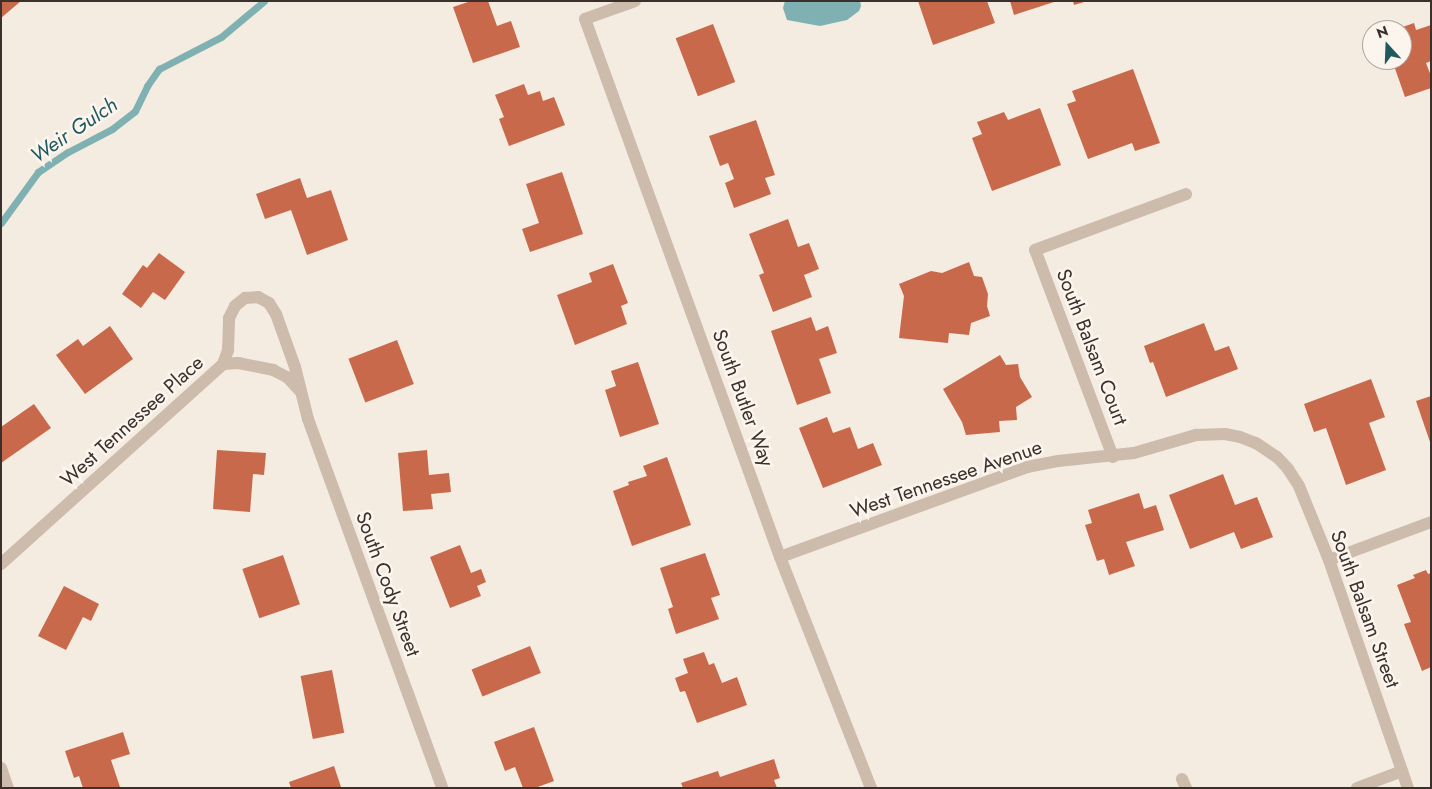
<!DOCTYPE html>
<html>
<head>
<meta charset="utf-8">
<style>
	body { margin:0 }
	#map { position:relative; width:1432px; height:789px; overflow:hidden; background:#f4ebe1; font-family:Jost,sans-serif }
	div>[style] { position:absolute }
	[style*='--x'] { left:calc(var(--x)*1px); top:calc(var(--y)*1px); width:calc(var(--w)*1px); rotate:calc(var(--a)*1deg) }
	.water>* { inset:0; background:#7fb0b2 }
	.stream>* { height:7px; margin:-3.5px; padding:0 3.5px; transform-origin:3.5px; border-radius:3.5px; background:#7fb0b2 }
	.building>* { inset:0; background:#c8694b; transform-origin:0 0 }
	.minor>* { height:12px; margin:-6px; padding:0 6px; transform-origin:6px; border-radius:6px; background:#cdbbac }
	span { translate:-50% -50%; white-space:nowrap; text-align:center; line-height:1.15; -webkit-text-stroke:5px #fbf5ee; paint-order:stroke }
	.street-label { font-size:20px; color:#3b302b }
	.water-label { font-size:21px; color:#1f5a5e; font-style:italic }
	.frame { position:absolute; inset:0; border:2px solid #3b302b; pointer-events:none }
	.north { position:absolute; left:1362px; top:20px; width:50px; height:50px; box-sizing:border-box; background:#fbf5ee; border:1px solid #aea6a0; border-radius:50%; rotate:340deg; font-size:14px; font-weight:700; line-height:20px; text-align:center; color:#3b302b }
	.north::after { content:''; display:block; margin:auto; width:18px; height:22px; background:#1f5a5e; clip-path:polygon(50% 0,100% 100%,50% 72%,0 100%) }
</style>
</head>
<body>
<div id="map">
	<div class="water">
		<i style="clip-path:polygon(785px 1px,860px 1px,861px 6px,859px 11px,847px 20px,820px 26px,787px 20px,783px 8px)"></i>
	</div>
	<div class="stream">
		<i style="--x:1;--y:223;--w:63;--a:-54"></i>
		<i style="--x:38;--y:172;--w:36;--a:-34"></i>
		<i style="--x:68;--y:152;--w:50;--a:-27.6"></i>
		<i style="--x:112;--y:129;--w:29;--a:-38"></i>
		<i style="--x:135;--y:111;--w:28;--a:-64"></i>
		<i style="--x:147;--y:86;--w:21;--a:-55"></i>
		<i style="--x:159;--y:69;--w:70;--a:-27.3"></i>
		<i style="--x:221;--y:37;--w:56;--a:-39.9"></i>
	</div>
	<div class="building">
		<i style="clip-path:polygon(1px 1px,21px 1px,1px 18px)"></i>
		<i style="clip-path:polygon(471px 1px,488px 1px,497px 26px,511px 21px,520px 47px,473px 63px,453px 7px)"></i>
		<i style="clip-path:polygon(918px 1px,987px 1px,995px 23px,933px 45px)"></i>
		<i style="clip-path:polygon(1010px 1px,1054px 1px,1054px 2px,1014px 15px)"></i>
		<i style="clip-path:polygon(1073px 1px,1084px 1px,1084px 2px,1074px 5px)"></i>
		<i style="clip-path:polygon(1414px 23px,1416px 30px,1431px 25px,1431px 61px,1426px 63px,1431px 76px,1431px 88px,1405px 97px,1392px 60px,1402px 60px,1402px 30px,1394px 30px)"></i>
		<i style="left:713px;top:24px;width:62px;height:40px;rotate:69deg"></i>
		<i style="clip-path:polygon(1133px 69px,1160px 143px,1135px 151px,1132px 143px,1088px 159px,1067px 104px,1076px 101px,1072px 91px)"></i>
		<i style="clip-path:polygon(524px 84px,528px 95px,540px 91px,543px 101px,554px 97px,565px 125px,509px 146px,499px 119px,504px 117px,495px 95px)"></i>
		<i style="clip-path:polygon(1040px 108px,1061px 165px,992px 191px,972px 138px,982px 134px,977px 122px,1004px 112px,1008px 120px)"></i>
		<i style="clip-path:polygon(756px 120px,775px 175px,765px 178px,771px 194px,734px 208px,725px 183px,734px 179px,728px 163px,720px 166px,709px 136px)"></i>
		<i style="clip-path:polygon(562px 172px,583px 234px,530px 252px,522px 229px,539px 223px,526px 184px)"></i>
		<i style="clip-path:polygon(300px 178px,307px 198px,331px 190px,348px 240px,307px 255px,291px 210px,265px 219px,256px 194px)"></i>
		<i style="clip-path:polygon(788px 219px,798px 247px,809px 243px,819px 269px,804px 275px,812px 297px,773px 312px,759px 275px,764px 273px,749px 234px)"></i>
		<i style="clip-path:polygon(159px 253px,185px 272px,165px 300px,153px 292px,141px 308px,122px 294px,143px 265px,147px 268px)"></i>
		<i style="clip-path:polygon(969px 262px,974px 276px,982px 277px,988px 294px,987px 306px,990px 316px,971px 323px,969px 335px,949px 333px,948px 343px,899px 338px,904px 296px,899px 284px,931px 271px,942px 273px)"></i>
		<i style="clip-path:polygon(613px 264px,628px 303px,621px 306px,627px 324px,575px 345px,557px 295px,592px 282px,589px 273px)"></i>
		<i style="clip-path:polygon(811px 317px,816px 331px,828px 326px,837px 353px,819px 359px,831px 393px,797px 405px,771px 331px)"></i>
		<i style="clip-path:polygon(1204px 323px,1215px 351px,1229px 346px,1238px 369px,1166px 397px,1153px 362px,1150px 363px,1144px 346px)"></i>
		<i style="clip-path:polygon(110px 326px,133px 359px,85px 394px,56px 355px,78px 339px,83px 346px)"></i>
		<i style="left:397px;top:340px;width:47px;height:52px;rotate:69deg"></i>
		<i style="clip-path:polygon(1000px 355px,1006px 365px,1018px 364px,1020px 377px,1032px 397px,1016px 407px,1017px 420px,999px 421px,1000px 432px,966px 435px,962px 422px,943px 389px)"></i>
		<i style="clip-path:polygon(638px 362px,659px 424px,620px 437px,605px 390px,616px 386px,611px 371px)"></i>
		<i style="clip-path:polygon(1371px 379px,1385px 417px,1369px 423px,1386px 470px,1346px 485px,1326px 428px,1314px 432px,1304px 404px)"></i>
		<i style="clip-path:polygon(1431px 396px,1431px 442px,1430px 442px,1416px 401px)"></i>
		<i style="clip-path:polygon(34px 404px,51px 428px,1px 463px,1px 427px)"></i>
		<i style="clip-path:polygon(827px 417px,833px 433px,850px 427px,858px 449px,873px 443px,882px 465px,823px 488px,799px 428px)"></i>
		<i style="clip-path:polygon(217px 450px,266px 453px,264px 475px,253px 474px,250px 512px,213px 509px)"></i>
		<i style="clip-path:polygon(427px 450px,429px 475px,449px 473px,451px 492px,431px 494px,433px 509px,403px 511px,398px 453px)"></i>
		<i style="clip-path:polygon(667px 457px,691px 525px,632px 546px,613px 491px,629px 485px,628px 482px,647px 476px,643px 466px)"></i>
		<i style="clip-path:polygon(1223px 474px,1235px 505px,1257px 497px,1273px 537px,1241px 549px,1234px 532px,1190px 549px,1169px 495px)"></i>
		<i style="clip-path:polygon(1139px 493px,1144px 509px,1156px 505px,1164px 530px,1126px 542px,1135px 566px,1109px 575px,1104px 559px,1097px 561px,1085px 525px,1092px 523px,1088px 510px)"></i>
		<i style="clip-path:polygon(460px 545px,471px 573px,481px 569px,486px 582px,477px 586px,481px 596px,450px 608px,430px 557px)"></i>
		<i style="clip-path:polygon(705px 553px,720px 595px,711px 598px,719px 619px,676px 634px,668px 609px,673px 607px,660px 568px)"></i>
		<i style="left:283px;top:555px;width:52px;height:43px;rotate:71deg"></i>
		<i style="clip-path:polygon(1426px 570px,1428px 574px,1431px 573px,1431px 667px,1422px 671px,1404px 624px,1411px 622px,1397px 585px,1415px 578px,1413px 575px)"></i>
		<i style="clip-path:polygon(64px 586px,99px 604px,91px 621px,83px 617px,66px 650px,38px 636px)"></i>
		<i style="left:530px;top:646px;width:29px;height:63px;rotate:68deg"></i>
		<i style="clip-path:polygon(704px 652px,709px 665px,714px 663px,722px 683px,737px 677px,747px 705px,697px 723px,685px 691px,680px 692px,675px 678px,688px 673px,683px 659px)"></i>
		<i style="left:332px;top:670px;width:64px;height:32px;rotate:79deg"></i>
		<i style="clip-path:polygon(534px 727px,554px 781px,535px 788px,523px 788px,515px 767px,505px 771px,494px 742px)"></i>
		<i style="clip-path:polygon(123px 732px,130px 754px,111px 760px,120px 787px,83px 788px,79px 776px,74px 778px,65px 751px)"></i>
		<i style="clip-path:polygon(774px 759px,780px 778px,774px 780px,777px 788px,683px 788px,681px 783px,718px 771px,720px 777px)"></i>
		<i style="clip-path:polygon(334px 766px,341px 787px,291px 788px,289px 782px)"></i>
	</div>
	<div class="minor">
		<i style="--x:635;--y:1;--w:53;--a:160.2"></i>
		<i style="--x:585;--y:19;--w:572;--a:70.08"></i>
		<i style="--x:780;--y:557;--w:248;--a:68.5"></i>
		<i style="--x:223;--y:364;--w:15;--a:-4"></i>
		<i style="--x:238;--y:363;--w:36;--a:11"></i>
		<i style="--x:273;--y:370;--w:16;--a:27"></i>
		<i style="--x:287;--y:377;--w:18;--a:47"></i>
		<i style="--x:1113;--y:457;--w:221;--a:-110.6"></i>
		<i style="--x:1035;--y:250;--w:161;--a:-20.3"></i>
		<i style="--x:780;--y:557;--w:263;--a:-20"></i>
		<i style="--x:1027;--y:467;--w:32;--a:-11"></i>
		<i style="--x:1058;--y:461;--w:76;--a:-6"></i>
		<i style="--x:1134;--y:453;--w:65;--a:-16.2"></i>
		<i style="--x:1196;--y:435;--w:29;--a:-2"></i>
		<i style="--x:1225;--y:434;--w:15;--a:11"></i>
		<i style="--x:1240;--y:437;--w:17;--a:21"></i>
		<i style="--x:1256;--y:443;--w:25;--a:34"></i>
		<i style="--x:1277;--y:457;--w:16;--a:47"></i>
		<i style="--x:1288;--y:469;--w:20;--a:57"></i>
		<i style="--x:1299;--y:486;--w:80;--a:67.9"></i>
		<i style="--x:1329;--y:560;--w:241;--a:70.9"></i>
		<i style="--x:1329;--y:560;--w:109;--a:-20.4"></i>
		<i style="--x:1;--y:564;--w:299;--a:-42"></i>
		<i style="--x:223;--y:364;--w:15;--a:-70"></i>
		<i style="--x:228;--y:350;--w:32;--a:-88"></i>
		<i style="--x:229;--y:318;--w:13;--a:-63"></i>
		<i style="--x:235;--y:306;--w:13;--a:-39"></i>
		<i style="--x:245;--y:298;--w:13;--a:-4"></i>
		<i style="--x:258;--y:297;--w:13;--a:29"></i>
		<i style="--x:269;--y:303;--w:13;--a:58"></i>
		<i style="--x:276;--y:314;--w:56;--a:70.3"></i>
		<i style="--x:295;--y:367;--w:54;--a:76"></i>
		<i style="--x:308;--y:419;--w:393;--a:70"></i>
		<i style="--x:1;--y:768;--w:21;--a:71"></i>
		<i style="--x:1182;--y:779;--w:10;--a:66"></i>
		<i style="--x:1357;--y:788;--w:48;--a:-20.7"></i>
	</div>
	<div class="street-label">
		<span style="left:1092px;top:347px;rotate:69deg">South Balsam Court</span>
		<span style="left:743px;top:398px;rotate:70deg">South Butler Way</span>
		<span style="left:132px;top:421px;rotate:-42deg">West Tennessee Place</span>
		<span style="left:946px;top:479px;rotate:-19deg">West Tennessee Avenue</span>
		<span style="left:388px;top:584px;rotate:70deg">South Cody Street</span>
		<span style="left:1365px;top:609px;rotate:70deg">South Balsam Street</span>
	</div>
	<div class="water-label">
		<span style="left:74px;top:130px;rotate:-34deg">Weir Gulch</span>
	</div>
	<div class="frame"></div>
	<div class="north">N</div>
</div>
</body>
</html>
